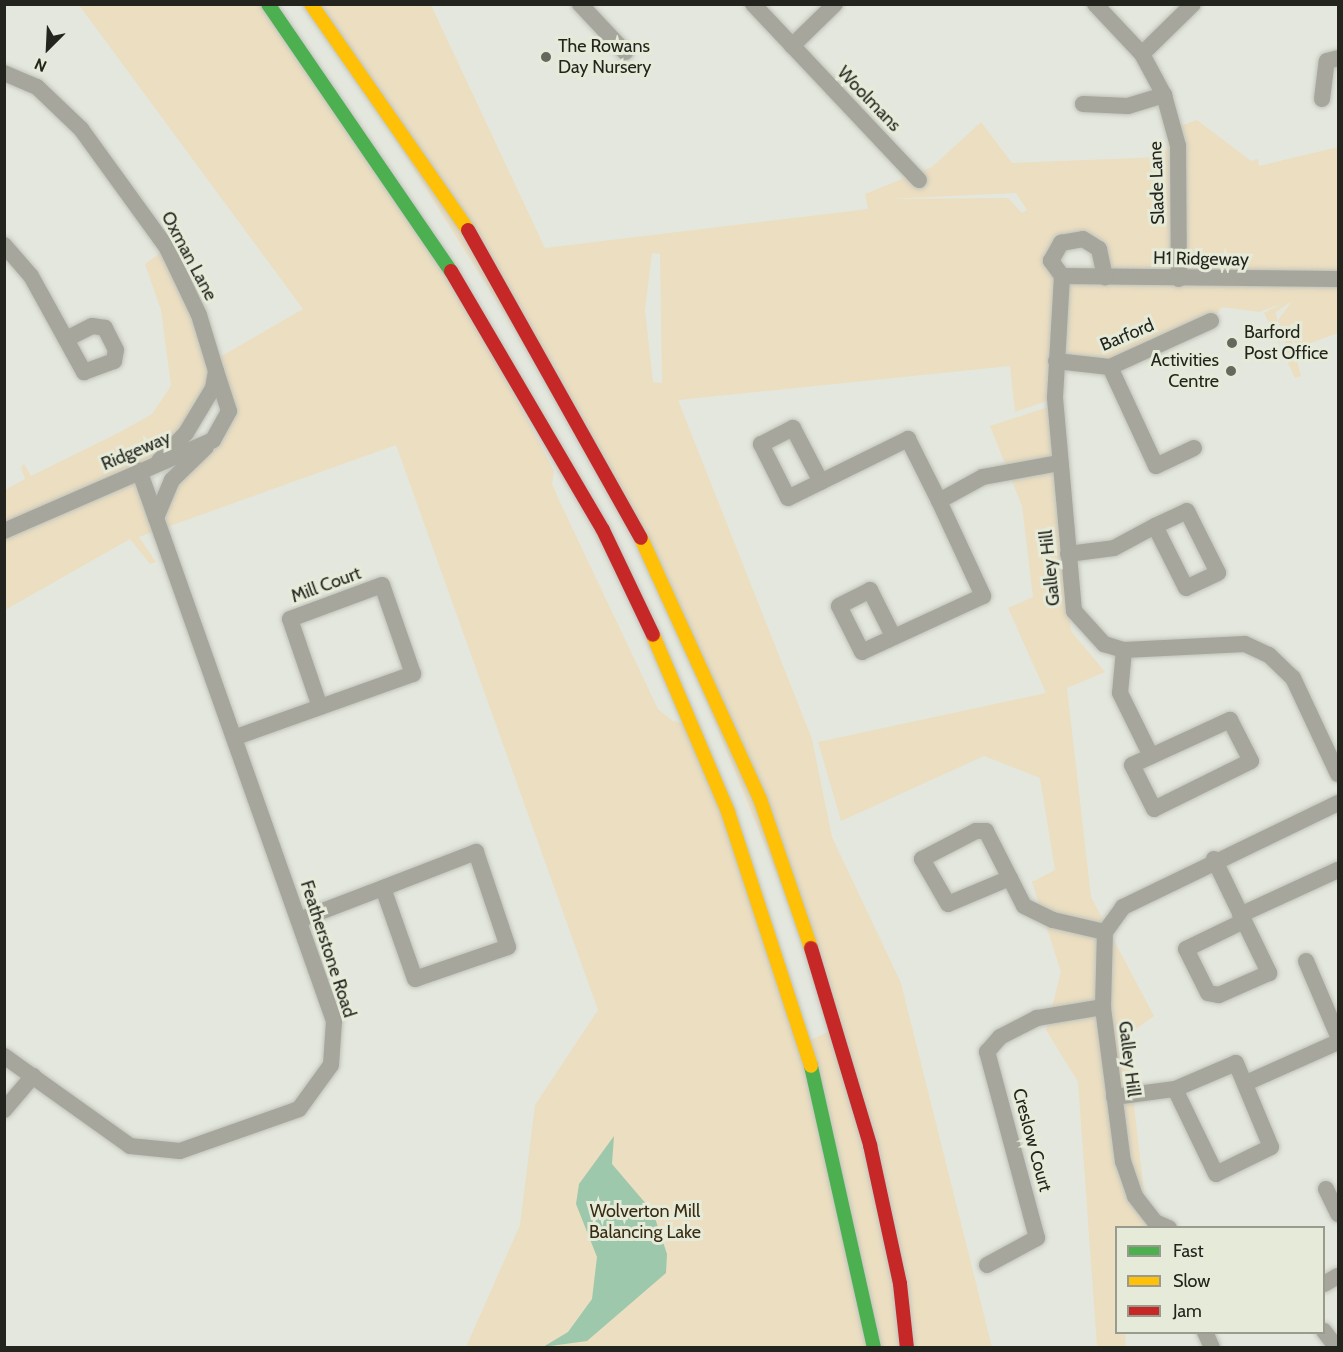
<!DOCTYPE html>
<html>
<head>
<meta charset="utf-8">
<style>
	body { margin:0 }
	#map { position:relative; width:1343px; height:1352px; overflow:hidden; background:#e4e7dd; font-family:Cabin,sans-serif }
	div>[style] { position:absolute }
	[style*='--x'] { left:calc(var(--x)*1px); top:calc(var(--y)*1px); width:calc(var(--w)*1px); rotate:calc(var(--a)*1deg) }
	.green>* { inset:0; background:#ebdec1 }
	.water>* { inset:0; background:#9dc8ac }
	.roads { filter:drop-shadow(0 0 2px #c0c3bb) drop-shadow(0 0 2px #c0c3bb) }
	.street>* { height:16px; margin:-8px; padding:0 8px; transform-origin:8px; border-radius:8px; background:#a6a69c }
	.fast>* { height:14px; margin:-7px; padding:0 7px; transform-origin:7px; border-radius:7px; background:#4caf50 }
	.slow>* { height:14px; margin:-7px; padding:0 7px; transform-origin:7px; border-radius:7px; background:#ffc107 }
	.jam>* { height:14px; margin:-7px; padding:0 7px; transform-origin:7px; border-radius:7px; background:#c62828 }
	.dots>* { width:16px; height:16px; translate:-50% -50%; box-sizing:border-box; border:3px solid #e6ebd9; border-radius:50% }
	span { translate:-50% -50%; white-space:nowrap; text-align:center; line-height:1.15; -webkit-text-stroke:6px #e6ebd9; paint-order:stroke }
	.poi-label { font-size:18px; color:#22241d }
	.left { translate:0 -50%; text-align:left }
	.right { translate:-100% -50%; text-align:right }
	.street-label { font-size:18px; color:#22241d }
	.park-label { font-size:18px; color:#392b12 }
	.frame { position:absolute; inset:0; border:6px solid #22241d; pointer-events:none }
	.legend { position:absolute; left:1115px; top:1226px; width:210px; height:108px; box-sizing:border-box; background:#e6ebd9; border:2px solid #989b8e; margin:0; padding:8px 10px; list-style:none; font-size:18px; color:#22241d }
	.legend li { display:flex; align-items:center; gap:12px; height:30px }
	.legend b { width:30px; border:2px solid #989b8e }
	.north { position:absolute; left:18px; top:18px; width:60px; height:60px; -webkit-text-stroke:4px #e6ebd9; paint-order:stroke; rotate:204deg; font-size:16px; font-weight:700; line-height:24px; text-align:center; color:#22241d }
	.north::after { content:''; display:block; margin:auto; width:21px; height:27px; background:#22241d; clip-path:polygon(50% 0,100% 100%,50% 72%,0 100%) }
</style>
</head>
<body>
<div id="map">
	<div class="green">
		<i style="clip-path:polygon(evenodd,79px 5px,268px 5px,426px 227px,554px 471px,552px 484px,559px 500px,658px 709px,673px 721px,692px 725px,804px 1043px,839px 1027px,630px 514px,311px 5px,431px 5px,545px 248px,868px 209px,865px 194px,932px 167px,981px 122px,1012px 163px,1163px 157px,1174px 128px,1197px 120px,1251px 161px,1258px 159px,1259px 166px,1338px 147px,1338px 333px,1300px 347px,1291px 338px,1301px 376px,1295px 378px,1282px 350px,1287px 346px,1278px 320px,1292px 301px,1276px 312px,1280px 345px,1264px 313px,1281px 304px,1259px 312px,1222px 307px,1211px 321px,1122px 361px,1056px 361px,1055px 398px,1015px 412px,1010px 366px,678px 400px,812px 739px,832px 837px,901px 983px,992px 1347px,466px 1347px,520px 1225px,535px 1105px,598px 1010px,396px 445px,139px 537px,156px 562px,150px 564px,130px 539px,5px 610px,5px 490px,25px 479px,21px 467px,24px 464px,31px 476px,120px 432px,152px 414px,171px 386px,161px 310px,145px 264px,167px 248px,213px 361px,303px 309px,79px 5px,1016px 193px,1027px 210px,1022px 213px,1008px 198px,886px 199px,1016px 193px,79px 5px,1062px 243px,1099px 249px,1105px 277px,1062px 276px,1052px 261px,1062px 243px,79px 5px,652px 253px,660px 254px,662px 383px,653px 382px,645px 310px,652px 253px,79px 5px,216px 373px,224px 428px,160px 504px,139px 470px,202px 411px,216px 373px)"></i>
		<i style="clip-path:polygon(1048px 407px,1071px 631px,1105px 672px,1067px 688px,1091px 897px,1154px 1016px,1126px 1036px,1148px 1227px,1116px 1228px,1116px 1332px,1125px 1333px,1126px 1347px,1097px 1347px,1078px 1082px,1046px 1030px,1061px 972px,1032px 882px,1055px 870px,1040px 778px,984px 756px,841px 821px,818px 742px,1046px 693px,1008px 608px,1033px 597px,1022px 506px,990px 426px)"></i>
	</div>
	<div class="water">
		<i style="clip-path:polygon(614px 1136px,612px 1164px,653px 1212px,667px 1254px,666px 1273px,587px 1341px,543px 1347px,568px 1332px,592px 1299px,597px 1257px,576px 1204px,579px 1184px)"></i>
	</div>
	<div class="roads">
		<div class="street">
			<i style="--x:580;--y:4;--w:66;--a:46.8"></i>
			<i style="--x:753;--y:4;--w:242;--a:46.7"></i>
			<i style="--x:1095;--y:4;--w:69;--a:46.8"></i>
			<i style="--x:1142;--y:54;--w:47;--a:61.8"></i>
			<i style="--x:1164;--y:95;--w:53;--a:74.6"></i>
			<i style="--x:1178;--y:146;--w:133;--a:89.6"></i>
			<i style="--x:792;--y:46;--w:60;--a:-44.3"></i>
			<i style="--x:1142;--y:54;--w:71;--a:-44.4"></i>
			<i style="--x:4;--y:73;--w:36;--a:23"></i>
			<i style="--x:37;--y:87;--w:61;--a:43.7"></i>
			<i style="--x:81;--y:129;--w:147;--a:54.1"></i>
			<i style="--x:167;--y:248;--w:74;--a:64.5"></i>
			<i style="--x:199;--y:315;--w:59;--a:73.1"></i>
			<i style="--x:216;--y:371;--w:17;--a:100"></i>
			<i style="--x:213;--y:388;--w:52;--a:121"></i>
			<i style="--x:186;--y:433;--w:39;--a:134"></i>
			<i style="--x:1322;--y:99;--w:38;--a:-83"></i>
			<i style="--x:1327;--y:61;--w:11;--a:-15"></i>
			<i style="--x:1083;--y:104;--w:45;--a:2.5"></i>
			<i style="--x:1128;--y:106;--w:38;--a:-17"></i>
			<i style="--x:4;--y:245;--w:41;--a:48.9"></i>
			<i style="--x:31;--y:276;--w:110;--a:61.1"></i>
			<i style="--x:84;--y:372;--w:32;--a:-20"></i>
			<i style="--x:114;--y:361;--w:11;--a:-80"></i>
			<i style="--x:116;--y:350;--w:25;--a:-117"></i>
			<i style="--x:105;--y:328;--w:13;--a:-171"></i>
			<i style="--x:92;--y:326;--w:28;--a:153"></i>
			<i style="--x:1062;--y:276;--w:122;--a:93.3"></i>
			<i style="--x:1055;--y:398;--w:214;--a:84.9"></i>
			<i style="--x:1074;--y:611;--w:45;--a:47.7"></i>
			<i style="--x:1104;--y:644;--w:21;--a:17"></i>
			<i style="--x:1124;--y:650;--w:121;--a:-2.8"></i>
			<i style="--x:1245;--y:644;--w:26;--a:25"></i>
			<i style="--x:1269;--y:655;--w:33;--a:44"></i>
			<i style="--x:1293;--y:678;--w:106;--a:64.9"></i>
			<i style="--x:1062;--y:276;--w:276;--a:0.6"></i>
			<i style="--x:1062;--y:276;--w:19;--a:-126"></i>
			<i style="--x:1051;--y:261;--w:21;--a:-61"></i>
			<i style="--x:1061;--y:243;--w:22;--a:-10"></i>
			<i style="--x:1083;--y:239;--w:19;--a:32"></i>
			<i style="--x:1099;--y:249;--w:29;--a:78"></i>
			<i style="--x:1056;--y:361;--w:54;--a:6.3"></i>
			<i style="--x:1110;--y:367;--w:111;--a:-24.5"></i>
			<i style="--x:1110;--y:367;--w:109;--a:65.1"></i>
			<i style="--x:1156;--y:466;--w:42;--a:-25.3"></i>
			<i style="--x:821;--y:482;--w:61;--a:-117.4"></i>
			<i style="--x:793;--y:428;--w:36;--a:153"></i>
			<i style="--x:761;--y:444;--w:60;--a:63.4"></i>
			<i style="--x:788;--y:498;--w:134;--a:-26.2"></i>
			<i style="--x:908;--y:439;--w:69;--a:63.4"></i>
			<i style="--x:939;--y:501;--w:105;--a:65.1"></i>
			<i style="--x:983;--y:596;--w:133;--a:155.2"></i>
			<i style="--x:862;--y:652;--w:51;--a:-116.6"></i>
			<i style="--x:839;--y:606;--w:35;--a:-27"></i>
			<i style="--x:870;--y:590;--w:51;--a:63.4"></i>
			<i style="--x:939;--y:501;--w:50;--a:-28.6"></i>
			<i style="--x:983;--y:477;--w:77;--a:-10.4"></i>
			<i style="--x:156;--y:518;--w:41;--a:-67.2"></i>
			<i style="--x:172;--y:480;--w:47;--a:-44.1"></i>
			<i style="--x:4;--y:531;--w:228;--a:-23.5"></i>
			<i style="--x:213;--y:440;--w:33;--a:-61"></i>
			<i style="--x:229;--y:411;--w:42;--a:-108"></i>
			<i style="--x:1068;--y:554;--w:46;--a:-7.4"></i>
			<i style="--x:1114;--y:548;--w:47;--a:-28.2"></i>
			<i style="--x:1155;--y:526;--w:35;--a:-25"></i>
			<i style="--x:1187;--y:511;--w:69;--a:63.4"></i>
			<i style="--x:1218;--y:573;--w:35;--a:155"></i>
			<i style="--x:1186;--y:588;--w:69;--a:-116.6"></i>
			<i style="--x:1124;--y:650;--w:43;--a:95.3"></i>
			<i style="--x:1120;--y:693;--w:70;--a:63.8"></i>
			<i style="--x:1230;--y:720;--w:46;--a:62.9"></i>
			<i style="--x:1251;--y:761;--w:108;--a:153.7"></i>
			<i style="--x:1154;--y:809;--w:49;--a:-116.6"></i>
			<i style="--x:1132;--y:765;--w:108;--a:-24.7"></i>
			<i style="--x:236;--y:737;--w:188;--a:-19.6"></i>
			<i style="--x:413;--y:674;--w:94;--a:-109.2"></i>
			<i style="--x:382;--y:585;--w:98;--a:159.7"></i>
			<i style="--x:290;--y:619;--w:93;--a:71.2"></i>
			<i style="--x:1214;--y:859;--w:127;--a:64.2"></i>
			<i style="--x:1269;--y:973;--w:55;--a:156.3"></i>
			<i style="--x:1219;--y:995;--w:11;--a:-170"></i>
			<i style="--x:1208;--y:993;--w:49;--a:-116.6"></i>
			<i style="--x:1186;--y:949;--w:64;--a:-25.8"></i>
			<i style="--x:1010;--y:878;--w:67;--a:157.2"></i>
			<i style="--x:948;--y:904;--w:52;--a:-120"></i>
			<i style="--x:922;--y:859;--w:61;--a:-27.4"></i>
			<i style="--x:976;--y:831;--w:10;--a:0"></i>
			<i style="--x:986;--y:831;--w:84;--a:63.1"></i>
			<i style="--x:1024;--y:906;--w:32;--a:26"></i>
			<i style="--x:1053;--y:920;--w:53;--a:13"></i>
			<i style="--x:1240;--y:915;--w:108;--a:-24.7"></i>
			<i style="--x:299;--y:920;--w:90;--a:-20.9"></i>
			<i style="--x:383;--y:888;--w:100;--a:-21.2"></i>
			<i style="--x:476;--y:852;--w:100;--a:71.4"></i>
			<i style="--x:508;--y:947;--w:98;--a:161"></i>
			<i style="--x:415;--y:979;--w:96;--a:-109.4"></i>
			<i style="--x:1306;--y:961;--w:82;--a:66.9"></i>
			<i style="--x:4;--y:1056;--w:155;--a:35.5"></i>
			<i style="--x:130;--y:1146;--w:50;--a:5.7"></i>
			<i style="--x:180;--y:1151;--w:126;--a:-19.4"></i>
			<i style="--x:299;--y:1109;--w:54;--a:-54"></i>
			<i style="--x:331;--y:1065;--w:44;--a:-86.1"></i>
			<i style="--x:334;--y:1021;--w:584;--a:-109.49"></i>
			<i style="--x:1246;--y:1083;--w:101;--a:-24"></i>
			<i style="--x:1114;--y:1097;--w:62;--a:-7.5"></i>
			<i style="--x:1175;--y:1089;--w:66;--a:-23.1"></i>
			<i style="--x:1236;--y:1063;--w:91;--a:67.4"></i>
			<i style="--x:1271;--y:1147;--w:61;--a:153.9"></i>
			<i style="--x:1216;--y:1174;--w:94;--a:-115.8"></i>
			<i style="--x:4;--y:1110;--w:45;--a:-49.5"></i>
			<i style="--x:1326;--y:1189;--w:28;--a:64"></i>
			<i style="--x:1169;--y:1228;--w:15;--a:-157"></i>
			<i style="--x:1155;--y:1222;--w:33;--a:-128"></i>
			<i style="--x:1135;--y:1196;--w:36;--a:-109"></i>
			<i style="--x:1123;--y:1162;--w:156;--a:-97.4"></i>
			<i style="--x:1103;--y:1007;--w:75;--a:-88.5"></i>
			<i style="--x:1105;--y:932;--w:31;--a:-54"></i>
			<i style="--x:1123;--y:907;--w:239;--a:-25.8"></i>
			<i style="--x:987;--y:1265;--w:57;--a:-28.4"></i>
			<i style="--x:1037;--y:1238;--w:193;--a:-105"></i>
			<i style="--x:987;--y:1052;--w:20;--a:-49"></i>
			<i style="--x:1000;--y:1037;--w:42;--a:-27.2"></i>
			<i style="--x:1037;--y:1018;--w:67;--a:-9.5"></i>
			<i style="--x:1324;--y:1284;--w:16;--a:-30"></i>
			<i style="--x:1324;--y:1331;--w:21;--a:53"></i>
			<i style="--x:1205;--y:1332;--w:17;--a:66"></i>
		</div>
		<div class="fast">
			<i style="--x:268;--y:4;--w:324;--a:55.6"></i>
			<i style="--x:811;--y:1066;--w:289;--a:77.4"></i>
		</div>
		<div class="slow">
			<i style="--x:311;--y:4;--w:275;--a:55.2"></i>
			<i style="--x:641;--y:538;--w:287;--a:65.5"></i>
			<i style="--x:760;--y:799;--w:157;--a:71.1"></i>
			<i style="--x:653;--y:635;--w:192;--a:67"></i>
			<i style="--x:728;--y:812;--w:267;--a:71.9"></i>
		</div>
		<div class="jam">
			<i style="--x:468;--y:230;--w:353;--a:60.7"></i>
			<i style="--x:451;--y:271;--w:300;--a:59.6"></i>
			<i style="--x:603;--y:530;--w:116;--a:64.5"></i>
			<i style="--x:811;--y:948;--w:206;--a:73.3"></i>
			<i style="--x:870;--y:1145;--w:142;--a:77.8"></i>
			<i style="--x:900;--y:1284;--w:64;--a:83.8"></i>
		</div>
	</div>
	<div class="dots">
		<i style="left:546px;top:57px;background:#666860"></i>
		<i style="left:1232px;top:343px;background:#666860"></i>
		<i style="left:1231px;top:371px;background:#666860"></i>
	</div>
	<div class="poi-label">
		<span class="left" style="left:558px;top:57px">The Rowans<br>Day Nursery</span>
		<span class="left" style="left:1244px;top:343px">Barford<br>Post Office</span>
		<span class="right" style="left:1219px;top:371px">Activities<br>Centre</span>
	</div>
	<div class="street-label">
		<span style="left:869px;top:99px;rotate:46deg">Woolmans</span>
		<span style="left:1157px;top:183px;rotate:-92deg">Slade Lane</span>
		<span style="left:189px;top:256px;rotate:62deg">Oxman Lane</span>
		<span style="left:1201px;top:259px;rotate:1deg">H1 Ridgeway</span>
		<span style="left:1127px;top:335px;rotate:-23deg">Barford</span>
		<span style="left:136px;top:451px;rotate:-23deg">Ridgeway</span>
		<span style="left:1050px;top:568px;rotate:-96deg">Galley Hill</span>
		<span style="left:326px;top:585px;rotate:-20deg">Mill Court</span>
		<span style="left:328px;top:949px;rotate:72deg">Featherstone Road</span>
		<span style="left:1129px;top:1059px;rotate:83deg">Galley Hill</span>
		<span style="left:1032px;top:1140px;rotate:75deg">Creslow Court</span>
	</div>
	<div class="park-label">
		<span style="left:645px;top:1222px">Wolverton Mill<br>Balancing Lake</span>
	</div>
	<div class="frame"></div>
	<ul class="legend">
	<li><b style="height:8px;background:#4caf50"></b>Fast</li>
	<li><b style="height:8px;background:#ffc107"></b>Slow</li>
	<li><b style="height:8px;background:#c62828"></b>Jam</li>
	</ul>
	<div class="north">N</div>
</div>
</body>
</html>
